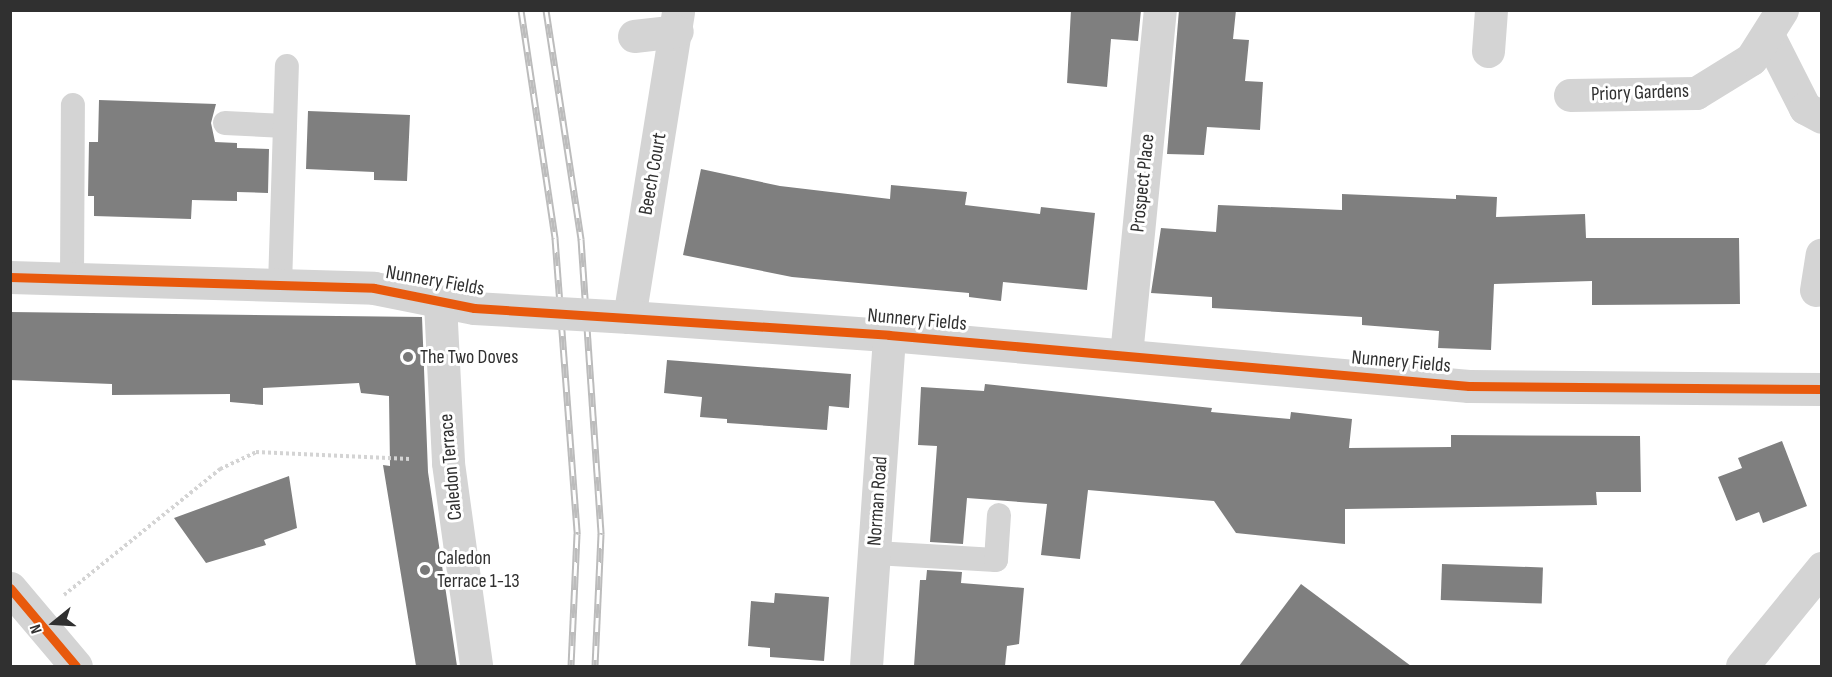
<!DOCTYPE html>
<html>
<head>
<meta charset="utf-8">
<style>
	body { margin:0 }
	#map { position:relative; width:1832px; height:677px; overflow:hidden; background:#fff; font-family:"Sofia Sans Condensed",sans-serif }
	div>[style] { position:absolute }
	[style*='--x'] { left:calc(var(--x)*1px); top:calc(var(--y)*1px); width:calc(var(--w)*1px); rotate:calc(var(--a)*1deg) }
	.building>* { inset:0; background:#7f7f7f; transform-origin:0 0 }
	.path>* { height:4px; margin-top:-2px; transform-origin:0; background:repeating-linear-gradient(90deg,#d4d4d4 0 3px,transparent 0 6px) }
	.lane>* { height:24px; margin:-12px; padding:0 12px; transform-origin:12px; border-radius:12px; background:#d4d4d4 }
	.street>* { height:33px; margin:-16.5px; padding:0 16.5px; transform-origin:16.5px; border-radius:16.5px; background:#d4d4d4 }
	.rail>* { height:7px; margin-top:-3.5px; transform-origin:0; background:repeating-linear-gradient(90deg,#fff 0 14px,#bcbcbc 0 28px); box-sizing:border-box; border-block:2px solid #bcbcbc }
	.street-bridge>* { height:33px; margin:-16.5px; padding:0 16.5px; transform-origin:16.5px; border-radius:16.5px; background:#d4d4d4 }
	.cycleway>* { height:9px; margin:-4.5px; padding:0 4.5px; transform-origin:4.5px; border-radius:4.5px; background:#e8590c }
	.dots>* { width:16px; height:16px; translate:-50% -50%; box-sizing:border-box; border:3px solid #fff; border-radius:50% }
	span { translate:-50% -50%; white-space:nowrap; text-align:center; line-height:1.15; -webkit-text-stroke:6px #fff; paint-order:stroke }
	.street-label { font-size:20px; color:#303030 }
	.poi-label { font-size:20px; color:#303030 }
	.left { translate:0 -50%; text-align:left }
	.frame { position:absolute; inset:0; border:12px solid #303030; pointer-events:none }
	.north { position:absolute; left:24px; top:593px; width:60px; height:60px; -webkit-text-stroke:4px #fff; paint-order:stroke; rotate:252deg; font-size:16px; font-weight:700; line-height:24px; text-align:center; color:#303030 }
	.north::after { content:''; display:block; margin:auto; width:21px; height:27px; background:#303030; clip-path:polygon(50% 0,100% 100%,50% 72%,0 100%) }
</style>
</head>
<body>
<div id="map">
	<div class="building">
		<i style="clip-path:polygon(1071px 10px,1141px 10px,1138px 41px,1111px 39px,1107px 87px,1067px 83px)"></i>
		<i style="clip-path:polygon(1179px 10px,1236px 10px,1233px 39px,1249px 40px,1245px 81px,1263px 82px,1260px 130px,1207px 127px,1204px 155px,1167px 154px)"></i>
		<i style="clip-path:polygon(99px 100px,216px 104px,211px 123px,215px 142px,237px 143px,237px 148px,269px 149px,268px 193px,237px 192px,237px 201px,192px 200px,191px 219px,94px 216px,94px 196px,88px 196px,89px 142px,98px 142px)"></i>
		<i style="clip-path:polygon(308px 111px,410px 115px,407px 181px,374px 180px,374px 172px,306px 169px)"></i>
		<i style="clip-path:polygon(701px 169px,780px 186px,890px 199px,891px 185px,967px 192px,965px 205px,1040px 214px,1041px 207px,1095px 213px,1087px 290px,1003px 282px,1001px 301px,969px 297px,969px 293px,792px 277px,683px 255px)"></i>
		<i style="clip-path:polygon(1342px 194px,1456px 199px,1456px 195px,1497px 197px,1496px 217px,1585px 214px,1586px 238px,1739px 238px,1740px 304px,1592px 305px,1592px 281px,1494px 284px,1491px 350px,1438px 348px,1439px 331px,1362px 325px,1362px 317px,1212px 308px,1212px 297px,1151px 293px,1161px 228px,1216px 232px,1218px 205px,1342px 210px)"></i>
		<i style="clip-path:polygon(10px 312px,422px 317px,428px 472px,457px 666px,416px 666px,383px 465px,390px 466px,389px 396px,361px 393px,359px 383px,263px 388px,263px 405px,230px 402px,230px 394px,112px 395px,112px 384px,10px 380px)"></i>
		<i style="clip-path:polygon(667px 360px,851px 374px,849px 408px,829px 406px,827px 430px,727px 423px,727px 419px,700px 417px,702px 397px,664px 393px)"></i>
		<i style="clip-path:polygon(985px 384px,1212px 408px,1211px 412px,1290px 419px,1291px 412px,1352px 419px,1349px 448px,1451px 447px,1451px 435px,1640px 436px,1641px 492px,1596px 492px,1597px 505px,1345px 509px,1345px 544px,1236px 533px,1214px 501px,1088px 490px,1080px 559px,1041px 555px,1047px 504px,967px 498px,963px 544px,930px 542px,937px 446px,918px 445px,921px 387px,984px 391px)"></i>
		<i style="clip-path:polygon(1782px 441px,1807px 506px,1763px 523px,1759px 512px,1736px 521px,1718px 477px,1742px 468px,1738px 458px)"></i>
		<i style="clip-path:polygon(289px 476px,297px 528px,264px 540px,266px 545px,206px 563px,174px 518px)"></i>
		<i style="left:1442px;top:564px;width:101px;height:36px;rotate:2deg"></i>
		<i style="clip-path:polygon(927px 570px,962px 572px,961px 583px,1024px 588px,1019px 644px,1007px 646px,1005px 666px,914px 666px,920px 580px,926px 580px)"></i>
		<i style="clip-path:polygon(1301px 584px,1411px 666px,1239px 666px)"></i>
		<i style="clip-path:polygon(775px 593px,829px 597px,824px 661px,770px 657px,770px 648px,748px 646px,751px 601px,774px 603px)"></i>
	</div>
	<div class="path">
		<i style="--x:64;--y:595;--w:201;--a:-38.9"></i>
		<i style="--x:220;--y:469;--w:40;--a:-25"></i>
		<i style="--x:256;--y:452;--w:154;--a:2.6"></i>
	</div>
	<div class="lane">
		<i style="--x:225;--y:123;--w:60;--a:2.9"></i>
		<i style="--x:72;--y:279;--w:174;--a:-89.7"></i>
		<i style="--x:280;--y:285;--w:219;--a:-88.2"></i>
		<i style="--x:875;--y:553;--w:121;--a:3.3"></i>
		<i style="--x:996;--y:560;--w:45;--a:-86.2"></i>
	</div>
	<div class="street">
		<i style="--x:678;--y:12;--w:309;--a:99.1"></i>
		<i style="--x:629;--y:317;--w:261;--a:4"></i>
		<i style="--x:889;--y:335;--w:582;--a:5.03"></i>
		<i style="--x:1469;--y:386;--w:353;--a:0.5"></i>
		<i style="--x:1768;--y:35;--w:82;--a:63.1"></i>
		<i style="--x:1805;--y:108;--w:19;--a:28"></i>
		<i style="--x:634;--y:36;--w:43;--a:-6.6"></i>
		<i style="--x:1488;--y:51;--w:41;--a:-85.8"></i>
		<i style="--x:1570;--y:95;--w:126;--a:-0.9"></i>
		<i style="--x:1696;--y:93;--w:65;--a:-31.7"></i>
		<i style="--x:1751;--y:59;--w:58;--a:-57.7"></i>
		<i style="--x:10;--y:277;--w:364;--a:1.7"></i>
		<i style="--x:374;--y:288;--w:102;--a:11.3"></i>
		<i style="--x:1816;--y:290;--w:36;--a:-81"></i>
		<i style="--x:440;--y:303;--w:160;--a:87.1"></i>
		<i style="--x:448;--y:463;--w:205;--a:82.1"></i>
		<i style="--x:1126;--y:355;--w:347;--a:-84.4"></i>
		<i style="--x:10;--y:588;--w:102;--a:49.8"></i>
		<i style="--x:866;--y:666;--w:332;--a:-86"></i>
		<i style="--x:1742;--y:666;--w:127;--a:-50.8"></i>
	</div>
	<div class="rail">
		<i style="--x:521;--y:10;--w:231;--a:81.5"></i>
		<i style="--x:555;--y:238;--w:297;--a:85.7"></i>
		<i style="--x:577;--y:534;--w:132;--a:92.6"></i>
		<i style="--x:546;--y:10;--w:232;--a:81.3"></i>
		<i style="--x:581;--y:239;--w:296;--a:86.1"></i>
		<i style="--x:601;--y:534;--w:132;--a:92.6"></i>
	</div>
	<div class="street-bridge">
		<i style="--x:474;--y:308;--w:155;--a:3.3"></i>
	</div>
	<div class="cycleway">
		<i style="--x:10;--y:277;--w:364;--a:1.7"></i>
		<i style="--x:374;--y:288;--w:102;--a:11.3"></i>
		<i style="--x:474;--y:308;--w:416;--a:3.7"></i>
		<i style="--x:889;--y:335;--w:582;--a:5.03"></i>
		<i style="--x:1469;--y:386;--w:353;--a:0.5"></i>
		<i style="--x:10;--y:588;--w:102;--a:49.8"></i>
	</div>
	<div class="dots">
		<i style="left:408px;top:357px;background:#787878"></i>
		<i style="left:425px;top:570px;background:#787878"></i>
	</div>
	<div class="street-label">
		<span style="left:1640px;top:93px;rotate:-2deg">Priory Gardens</span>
		<span style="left:653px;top:174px;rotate:-80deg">Beech Court</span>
		<span style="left:1143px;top:183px;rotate:-84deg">Prospect Place</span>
		<span style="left:435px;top:281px;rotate:10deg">Nunnery Fields</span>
		<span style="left:917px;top:320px;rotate:5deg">Nunnery Fields</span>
		<span style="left:1401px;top:362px;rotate:5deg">Nunnery Fields</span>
		<span style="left:451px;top:467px;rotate:-95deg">Caledon Terrace</span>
		<span style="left:878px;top:501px;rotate:-86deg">Norman Road</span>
	</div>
	<div class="poi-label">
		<span class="left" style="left:420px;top:357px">The Two Doves</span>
		<span class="left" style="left:437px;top:570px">Caledon<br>Terrace 1-13</span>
	</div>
	<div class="frame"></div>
	<div class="north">N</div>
</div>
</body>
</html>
